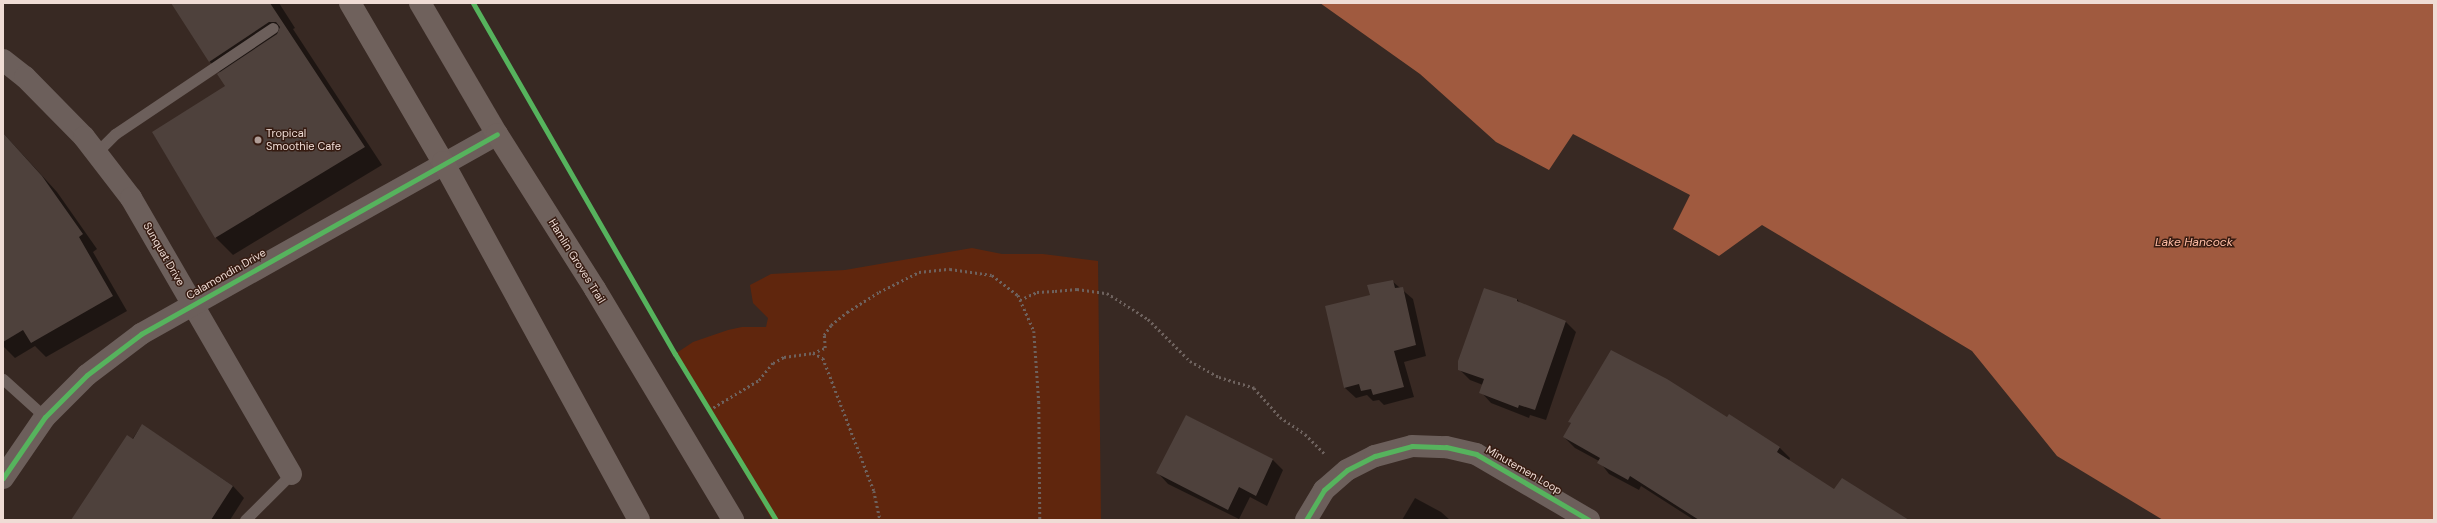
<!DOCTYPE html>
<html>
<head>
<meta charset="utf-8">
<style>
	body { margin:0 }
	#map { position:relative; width:2437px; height:523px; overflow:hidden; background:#382923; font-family:"DM Sans",sans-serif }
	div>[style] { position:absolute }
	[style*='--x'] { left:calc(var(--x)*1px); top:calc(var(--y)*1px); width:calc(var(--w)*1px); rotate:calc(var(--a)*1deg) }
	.green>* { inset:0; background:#60260d }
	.water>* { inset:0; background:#a05a3f }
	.shadow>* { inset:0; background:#0007 }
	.building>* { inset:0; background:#4e413c }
	.path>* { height:2.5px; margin-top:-1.25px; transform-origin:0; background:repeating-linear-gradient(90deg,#6e625e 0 2px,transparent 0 5px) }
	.lane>* { height:11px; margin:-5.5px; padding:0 5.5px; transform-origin:5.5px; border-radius:5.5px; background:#6c5f5b }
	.street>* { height:22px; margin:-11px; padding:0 11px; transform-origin:11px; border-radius:11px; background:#6c5f5b }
	.secondary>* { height:22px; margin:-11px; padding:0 11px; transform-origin:11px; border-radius:11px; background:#6f615c }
	.cycleway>* { height:5px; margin:-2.5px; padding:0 2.5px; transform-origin:2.5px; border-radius:2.5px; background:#56b35d }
	.dots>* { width:11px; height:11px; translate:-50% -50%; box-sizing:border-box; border:2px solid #361b11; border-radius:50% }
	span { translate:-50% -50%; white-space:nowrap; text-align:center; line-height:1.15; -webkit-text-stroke:3px #361b11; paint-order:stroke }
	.poi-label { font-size:11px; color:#efdcd5 }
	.left { translate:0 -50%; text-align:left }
	.street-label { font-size:11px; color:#efdcd5 }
	.water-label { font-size:12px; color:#ffbea6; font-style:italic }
	.frame { position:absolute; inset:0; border:4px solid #efdcd5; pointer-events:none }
</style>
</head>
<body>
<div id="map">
	<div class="green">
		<i style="clip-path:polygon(972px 248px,1002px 254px,1043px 254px,1098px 261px,1101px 520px,772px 520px,675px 354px,693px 342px,728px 330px,742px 327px,766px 327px,768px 318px,753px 303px,750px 285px,771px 274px,845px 270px)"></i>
	</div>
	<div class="water">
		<i style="clip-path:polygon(1320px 3px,2434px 3px,2434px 520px,2163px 520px,2057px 456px,1972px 351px,1762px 225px,1719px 256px,1673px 229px,1690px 195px,1573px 134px,1549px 170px,1496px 142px,1420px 74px)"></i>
	</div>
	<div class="shadow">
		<i style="clip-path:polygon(172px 3px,279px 3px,295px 28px,293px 29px,382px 165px,233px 255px,216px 238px,153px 133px,226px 87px,221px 73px,210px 62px)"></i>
		<i style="clip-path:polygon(3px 133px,57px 192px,97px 249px,93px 252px,127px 311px,46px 357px,35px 346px,15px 358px,3px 346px)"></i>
		<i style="clip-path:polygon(1392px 281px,1413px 299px,1426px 356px,1404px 362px,1414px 397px,1384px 405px,1379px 400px,1373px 401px,1367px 395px,1356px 398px,1345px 388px,1326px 307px,1371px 296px)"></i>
		<i style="clip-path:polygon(1517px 299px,1521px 304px,1566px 322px,1576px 332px,1546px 420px,1530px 415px,1529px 418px,1491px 403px,1481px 392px,1483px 385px,1470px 380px,1459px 369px)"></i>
		<i style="clip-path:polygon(1729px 415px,1780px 448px,1790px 458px,1789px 461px,1835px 491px,1905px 520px,1694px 520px,1641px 486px,1639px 490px,1609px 474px,1599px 461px,1575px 448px,1564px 437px,1572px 424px,1569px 422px,1727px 418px)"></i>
		<i style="clip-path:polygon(1187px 416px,1273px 460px,1283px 470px,1267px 506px,1250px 497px,1239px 519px,1168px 484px,1158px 473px)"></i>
		<i style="clip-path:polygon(142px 425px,233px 486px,244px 498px,230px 520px,77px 520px)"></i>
		<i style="clip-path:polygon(1415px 498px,1441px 512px,1450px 520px,1402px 520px)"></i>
	</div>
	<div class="building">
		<i style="clip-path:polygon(171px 3px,270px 3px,365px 147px,215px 238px,152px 132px,225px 86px,217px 74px,277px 34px,280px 27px,276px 22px,269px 22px,209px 62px)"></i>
		<i style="clip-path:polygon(3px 133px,42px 176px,83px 234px,79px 237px,113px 296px,31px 343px,23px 330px,3px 342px)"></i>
		<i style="clip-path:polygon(1393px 280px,1395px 288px,1403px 287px,1416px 345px,1394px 351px,1404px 387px,1373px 395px,1371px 389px,1361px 391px,1359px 384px,1344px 388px,1325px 306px,1370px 295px,1367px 285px)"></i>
		<i style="clip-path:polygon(1484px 288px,1517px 299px,1517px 301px,1566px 321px,1535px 410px,1519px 405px,1518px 408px,1479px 393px,1484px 379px,1458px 370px,1458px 361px)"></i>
		<i style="clip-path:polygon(1611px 350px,1667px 379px,1727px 417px,1729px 414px,1780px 447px,1777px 452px,1834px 489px,1842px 478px,1909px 520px,1699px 520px,1630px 476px,1628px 480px,1597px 463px,1600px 458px,1563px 437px,1571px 423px,1568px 422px)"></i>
		<i style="clip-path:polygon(1186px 415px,1273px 459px,1256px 496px,1239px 487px,1228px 510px,1156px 473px)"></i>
		<i style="clip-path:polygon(142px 424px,233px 486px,211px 520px,71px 520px,127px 435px,133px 439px)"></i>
	</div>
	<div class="path">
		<i style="--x:1020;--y:300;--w:19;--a:-25"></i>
		<i style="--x:1037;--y:292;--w:18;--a:-3"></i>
		<i style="--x:1055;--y:291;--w:22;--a:-5"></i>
		<i style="--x:1077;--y:289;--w:30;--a:8"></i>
		<i style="--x:1107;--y:293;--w:49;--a:32.4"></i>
		<i style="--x:1148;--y:319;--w:59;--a:45"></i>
		<i style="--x:1190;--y:361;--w:33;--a:29"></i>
		<i style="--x:1219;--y:377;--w:37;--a:17"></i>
		<i style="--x:1254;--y:388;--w:39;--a:48"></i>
		<i style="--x:1280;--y:417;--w:30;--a:34"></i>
		<i style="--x:1305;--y:434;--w:28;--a:45"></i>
		<i style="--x:813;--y:353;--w:13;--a:-23"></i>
		<i style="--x:825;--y:348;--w:13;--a:-94"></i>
		<i style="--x:824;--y:335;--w:12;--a:-55"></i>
		<i style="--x:831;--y:325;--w:21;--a:-39"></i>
		<i style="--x:847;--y:312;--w:38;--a:-32"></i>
		<i style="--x:879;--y:292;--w:45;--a:-26.6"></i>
		<i style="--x:919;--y:272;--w:31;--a:-6"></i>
		<i style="--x:950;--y:269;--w:42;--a:8.1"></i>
		<i style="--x:992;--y:275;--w:33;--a:38"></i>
		<i style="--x:1018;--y:295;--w:39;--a:66"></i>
		<i style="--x:1034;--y:331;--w:71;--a:86"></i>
		<i style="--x:1039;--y:402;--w:118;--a:89.5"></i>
		<i style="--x:709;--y:410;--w:58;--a:-31"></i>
		<i style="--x:759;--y:380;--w:22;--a:-51"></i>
		<i style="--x:773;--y:363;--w:13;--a:-29"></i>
		<i style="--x:784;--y:357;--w:29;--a:-8"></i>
		<i style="--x:813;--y:353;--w:11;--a:27"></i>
		<i style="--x:823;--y:358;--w:142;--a:69"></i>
		<i style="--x:874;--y:491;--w:30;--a:78"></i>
	</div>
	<div class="lane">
		<i style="--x:96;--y:153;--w:27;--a:-45"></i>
		<i style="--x:115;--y:134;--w:190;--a:-33.9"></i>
		<i style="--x:3;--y:379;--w:57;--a:42.1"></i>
		<i style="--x:245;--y:520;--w:65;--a:-45"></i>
	</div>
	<div class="street">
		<i style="--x:3;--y:60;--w:28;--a:38"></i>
		<i style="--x:25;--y:77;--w:84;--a:45.5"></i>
		<i style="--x:84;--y:137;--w:77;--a:52.4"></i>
		<i style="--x:131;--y:198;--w:319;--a:59.9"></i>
		<i style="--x:3;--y:478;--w:74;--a:-55.5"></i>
		<i style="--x:45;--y:417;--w:59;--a:-45"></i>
		<i style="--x:87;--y:375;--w:68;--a:-37.2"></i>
		<i style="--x:141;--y:334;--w:408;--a:-29.3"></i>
		<i style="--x:1306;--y:520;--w:35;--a:-59"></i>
		<i style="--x:1324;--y:490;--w:30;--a:-41"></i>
		<i style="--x:1347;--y:470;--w:31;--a:-27"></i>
		<i style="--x:1375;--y:456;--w:38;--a:-15"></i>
		<i style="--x:1412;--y:446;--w:34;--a:2"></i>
		<i style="--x:1446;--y:447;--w:31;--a:13"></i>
		<i style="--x:1476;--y:454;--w:131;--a:30.3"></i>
	</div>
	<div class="secondary">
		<i style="--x:350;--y:3;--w:184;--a:59.7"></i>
		<i style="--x:443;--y:162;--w:408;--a:61.3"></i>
		<i style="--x:420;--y:3;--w:152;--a:59.6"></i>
		<i style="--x:497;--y:134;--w:183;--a:57.7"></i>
		<i style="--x:595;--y:289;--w:269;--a:59.1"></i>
	</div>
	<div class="cycleway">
		<i style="--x:473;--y:3;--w:405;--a:60.1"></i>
		<i style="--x:675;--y:354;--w:194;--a:58.7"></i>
		<i style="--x:3;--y:478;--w:74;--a:-55.5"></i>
		<i style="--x:45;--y:417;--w:59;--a:-45"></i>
		<i style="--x:87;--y:375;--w:68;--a:-37.2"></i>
		<i style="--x:141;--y:334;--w:408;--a:-29.3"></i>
		<i style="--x:1306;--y:520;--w:35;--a:-59"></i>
		<i style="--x:1324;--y:490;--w:30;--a:-41"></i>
		<i style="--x:1347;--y:470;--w:31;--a:-27"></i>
		<i style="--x:1375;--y:456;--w:38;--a:-15"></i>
		<i style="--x:1412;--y:446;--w:34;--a:2"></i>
		<i style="--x:1446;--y:447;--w:31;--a:13"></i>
		<i style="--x:1476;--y:454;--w:131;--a:30.3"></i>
	</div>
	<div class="dots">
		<i style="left:258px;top:140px;background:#af9d97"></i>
	</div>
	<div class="poi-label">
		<span class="left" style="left:266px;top:140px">Tropical<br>Smoothie Cafe</span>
	</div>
	<div class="street-label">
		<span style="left:164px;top:254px;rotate:60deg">Sunquat Drive</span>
		<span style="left:577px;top:261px;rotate:58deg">Hamlin Groves Trail</span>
		<span style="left:226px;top:274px;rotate:-30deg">Calamondin Drive</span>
		<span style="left:1524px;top:470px;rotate:30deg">Minutemen Loop</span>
	</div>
	<div class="water-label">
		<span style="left:2194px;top:243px">Lake Hancock</span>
	</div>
	<div class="frame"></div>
</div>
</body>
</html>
